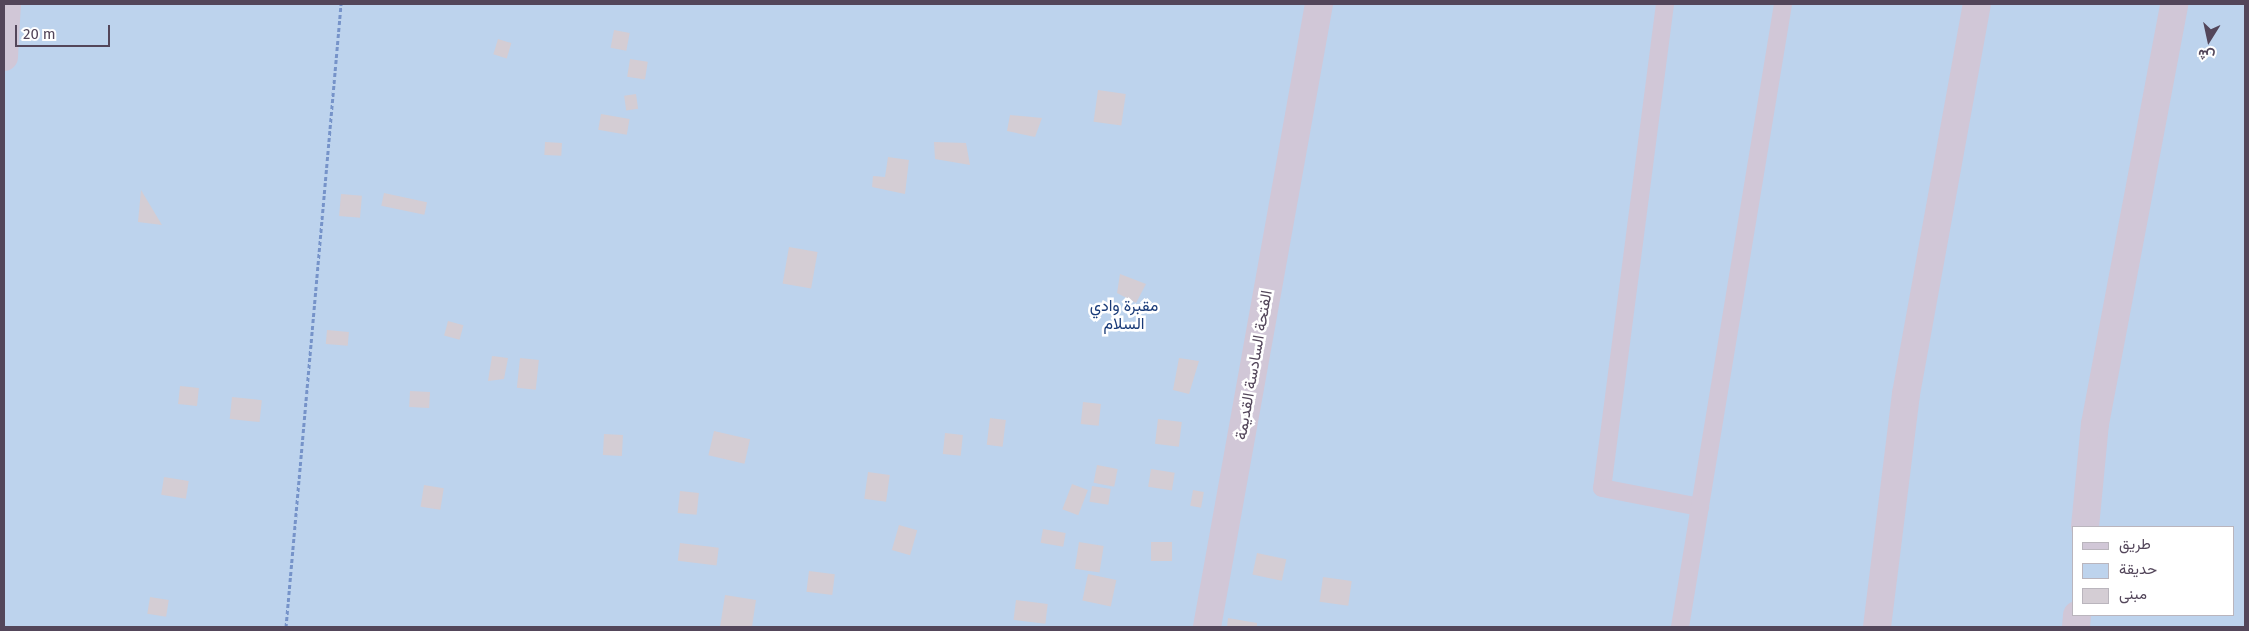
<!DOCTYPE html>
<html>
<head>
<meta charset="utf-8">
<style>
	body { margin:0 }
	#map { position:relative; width:2249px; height:631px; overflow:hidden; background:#f0f0ed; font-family:"Fira Sans",Vazirmatn,sans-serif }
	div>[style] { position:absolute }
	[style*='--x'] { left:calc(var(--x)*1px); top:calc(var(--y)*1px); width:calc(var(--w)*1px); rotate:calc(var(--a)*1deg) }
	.green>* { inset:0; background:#bdd3ed }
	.building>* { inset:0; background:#d4cdd4; transform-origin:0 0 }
	.path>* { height:3px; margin-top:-1.5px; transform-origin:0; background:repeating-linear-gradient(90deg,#7693c9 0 4px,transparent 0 6.5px) }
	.lane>* { height:18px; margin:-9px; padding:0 9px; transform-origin:9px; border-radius:9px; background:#d1c7d7 }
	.street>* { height:28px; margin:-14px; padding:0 14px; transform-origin:14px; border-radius:14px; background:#d1c7d7 }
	span { translate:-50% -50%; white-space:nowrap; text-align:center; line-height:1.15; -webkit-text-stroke:5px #fff; paint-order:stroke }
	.park-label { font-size:16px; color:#1a3b78 }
	.street-label { font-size:16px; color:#53465a }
	.frame { position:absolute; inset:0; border:5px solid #53465a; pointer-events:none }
	.legend { position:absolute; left:2072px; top:526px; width:162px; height:90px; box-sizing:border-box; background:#fff; border:1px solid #bab5bd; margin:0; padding:6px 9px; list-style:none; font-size:15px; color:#53465a }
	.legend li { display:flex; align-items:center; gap:10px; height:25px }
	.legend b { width:25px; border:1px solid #bab5bd }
	.north { position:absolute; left:2184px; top:15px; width:50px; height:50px; -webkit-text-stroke:4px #fff; paint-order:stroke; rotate:190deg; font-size:14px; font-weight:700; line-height:20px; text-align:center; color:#53465a }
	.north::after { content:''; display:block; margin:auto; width:18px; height:22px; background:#53465a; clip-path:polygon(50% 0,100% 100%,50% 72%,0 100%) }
	.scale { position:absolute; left:15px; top:25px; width:95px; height:22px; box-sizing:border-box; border:2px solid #53465a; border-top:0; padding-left:6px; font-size:15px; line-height:18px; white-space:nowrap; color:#53465a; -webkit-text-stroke:4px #fff; paint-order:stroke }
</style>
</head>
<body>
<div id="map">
	<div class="green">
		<i style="clip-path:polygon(evenodd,4px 4px,2245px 4px,2245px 627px,4px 627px,4px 4px,2073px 527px,2233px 527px,2233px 615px,2073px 615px,2073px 527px)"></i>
	</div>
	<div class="building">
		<i style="left:614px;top:30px;width:16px;height:18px;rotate:11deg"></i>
		<i style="left:498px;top:39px;width:14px;height:16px;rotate:17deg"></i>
		<i style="left:630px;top:59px;width:18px;height:18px;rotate:9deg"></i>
		<i style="left:1098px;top:90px;width:28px;height:32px;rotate:8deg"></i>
		<i style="left:636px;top:94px;width:15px;height:12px;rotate:82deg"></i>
		<i style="left:601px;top:114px;width:29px;height:16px;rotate:10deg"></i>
		<i style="clip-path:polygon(1010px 115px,1042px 118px,1035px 137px,1007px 131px)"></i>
		<i style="left:545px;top:142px;width:17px;height:13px;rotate:3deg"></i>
		<i style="clip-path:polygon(934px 142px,966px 143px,970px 165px,935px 159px)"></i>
		<i style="clip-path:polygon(888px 157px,909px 160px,905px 194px,872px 187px,873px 176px,885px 177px)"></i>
		<i style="clip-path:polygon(141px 190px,162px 225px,138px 222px)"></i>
		<i style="left:384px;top:193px;width:44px;height:13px;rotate:12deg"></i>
		<i style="left:341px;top:194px;width:21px;height:22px;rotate:5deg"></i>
		<i style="left:789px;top:247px;width:29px;height:37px;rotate:10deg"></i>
		<i style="clip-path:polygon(1120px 274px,1146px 284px,1136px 303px,1117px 293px)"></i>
		<i style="left:448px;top:321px;width:16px;height:15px;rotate:15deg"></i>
		<i style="left:327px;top:330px;width:22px;height:14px;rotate:5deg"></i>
		<i style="clip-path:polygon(492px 356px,508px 358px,504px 379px,488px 381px)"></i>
		<i style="left:520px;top:358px;width:19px;height:30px;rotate:6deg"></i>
		<i style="clip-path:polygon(1179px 358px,1199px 361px,1189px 394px,1173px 390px)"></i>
		<i style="left:180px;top:386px;width:19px;height:18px;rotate:6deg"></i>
		<i style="left:410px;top:391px;width:20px;height:16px;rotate:3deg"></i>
		<i style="left:232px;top:397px;width:30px;height:22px;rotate:6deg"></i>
		<i style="left:1083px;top:402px;width:18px;height:22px;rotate:6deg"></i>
		<i style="left:990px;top:418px;width:16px;height:27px;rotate:7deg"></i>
		<i style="left:1158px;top:419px;width:24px;height:25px;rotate:7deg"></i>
		<i style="left:714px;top:431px;width:37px;height:25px;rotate:13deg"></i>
		<i style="left:945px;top:433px;width:18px;height:21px;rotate:6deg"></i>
		<i style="left:604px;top:434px;width:19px;height:21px;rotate:3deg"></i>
		<i style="left:1097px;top:465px;width:21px;height:18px;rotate:11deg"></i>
		<i style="left:1151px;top:469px;width:24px;height:18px;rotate:9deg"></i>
		<i style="left:868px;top:472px;width:22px;height:27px;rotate:8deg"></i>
		<i style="left:164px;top:477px;width:25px;height:18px;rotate:9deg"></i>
		<i style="left:1072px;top:484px;width:17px;height:27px;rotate:21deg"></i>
		<i style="left:424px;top:485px;width:20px;height:22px;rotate:9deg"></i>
		<i style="left:1092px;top:486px;width:19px;height:16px;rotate:9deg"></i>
		<i style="left:1193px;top:490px;width:11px;height:16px;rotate:10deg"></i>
		<i style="left:680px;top:491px;width:19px;height:22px;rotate:6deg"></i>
		<i style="left:899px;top:525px;width:19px;height:26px;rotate:16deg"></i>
		<i style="left:1043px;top:529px;width:23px;height:14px;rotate:10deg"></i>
		<i style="left:1079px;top:542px;width:25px;height:27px;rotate:9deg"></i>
		<i style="left:1151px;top:542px;width:21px;height:19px"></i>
		<i style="left:680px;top:543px;width:39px;height:18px;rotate:7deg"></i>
		<i style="left:1257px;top:553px;width:30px;height:22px;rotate:12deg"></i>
		<i style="left:809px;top:571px;width:26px;height:21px;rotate:7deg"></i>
		<i style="left:1088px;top:574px;width:29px;height:27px;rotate:12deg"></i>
		<i style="left:1323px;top:577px;width:29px;height:25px;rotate:8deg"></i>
		<i style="clip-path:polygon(725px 595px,756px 600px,752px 627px,720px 627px)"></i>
		<i style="left:150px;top:597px;width:19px;height:17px;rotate:9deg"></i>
		<i style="left:1016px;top:600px;width:32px;height:20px;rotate:7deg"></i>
		<i style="clip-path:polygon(1228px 618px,1257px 623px,1257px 627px,1227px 627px)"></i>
	</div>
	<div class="path">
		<i style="--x:286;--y:627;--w:625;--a:-84.95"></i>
	</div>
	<div class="lane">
		<i style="--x:1665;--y:4;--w:488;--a:97.4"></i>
		<i style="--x:1602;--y:488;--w:100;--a:11"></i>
		<i style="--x:1680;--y:627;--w:631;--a:-80.61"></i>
	</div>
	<div class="street">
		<i style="--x:4;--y:57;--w:53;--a:-86.8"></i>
		<i style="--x:2085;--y:527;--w:103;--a:-84.5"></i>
		<i style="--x:2095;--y:424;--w:427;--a:-79.3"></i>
		<i style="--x:1207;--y:627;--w:633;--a:-79.81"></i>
		<i style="--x:1877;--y:627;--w:235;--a:-82.9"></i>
		<i style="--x:1906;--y:394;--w:396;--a:-79.7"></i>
		<i style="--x:2076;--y:627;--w:12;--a:-85"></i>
	</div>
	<div class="park-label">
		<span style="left:1124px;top:315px">مقبرة وادي<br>السلام</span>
	</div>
	<div class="street-label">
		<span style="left:1254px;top:365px;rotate:-80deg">الفتحة السادسة القديمة</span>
	</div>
	<div class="frame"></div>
	<ul class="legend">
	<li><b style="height:6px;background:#d1c7d7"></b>طريق</li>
	<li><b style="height:14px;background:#bdd3ed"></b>حديقة</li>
	<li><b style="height:14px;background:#d4cdd4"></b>مبنى</li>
	</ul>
	<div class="north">ش</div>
	<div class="scale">20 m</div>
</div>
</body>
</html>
